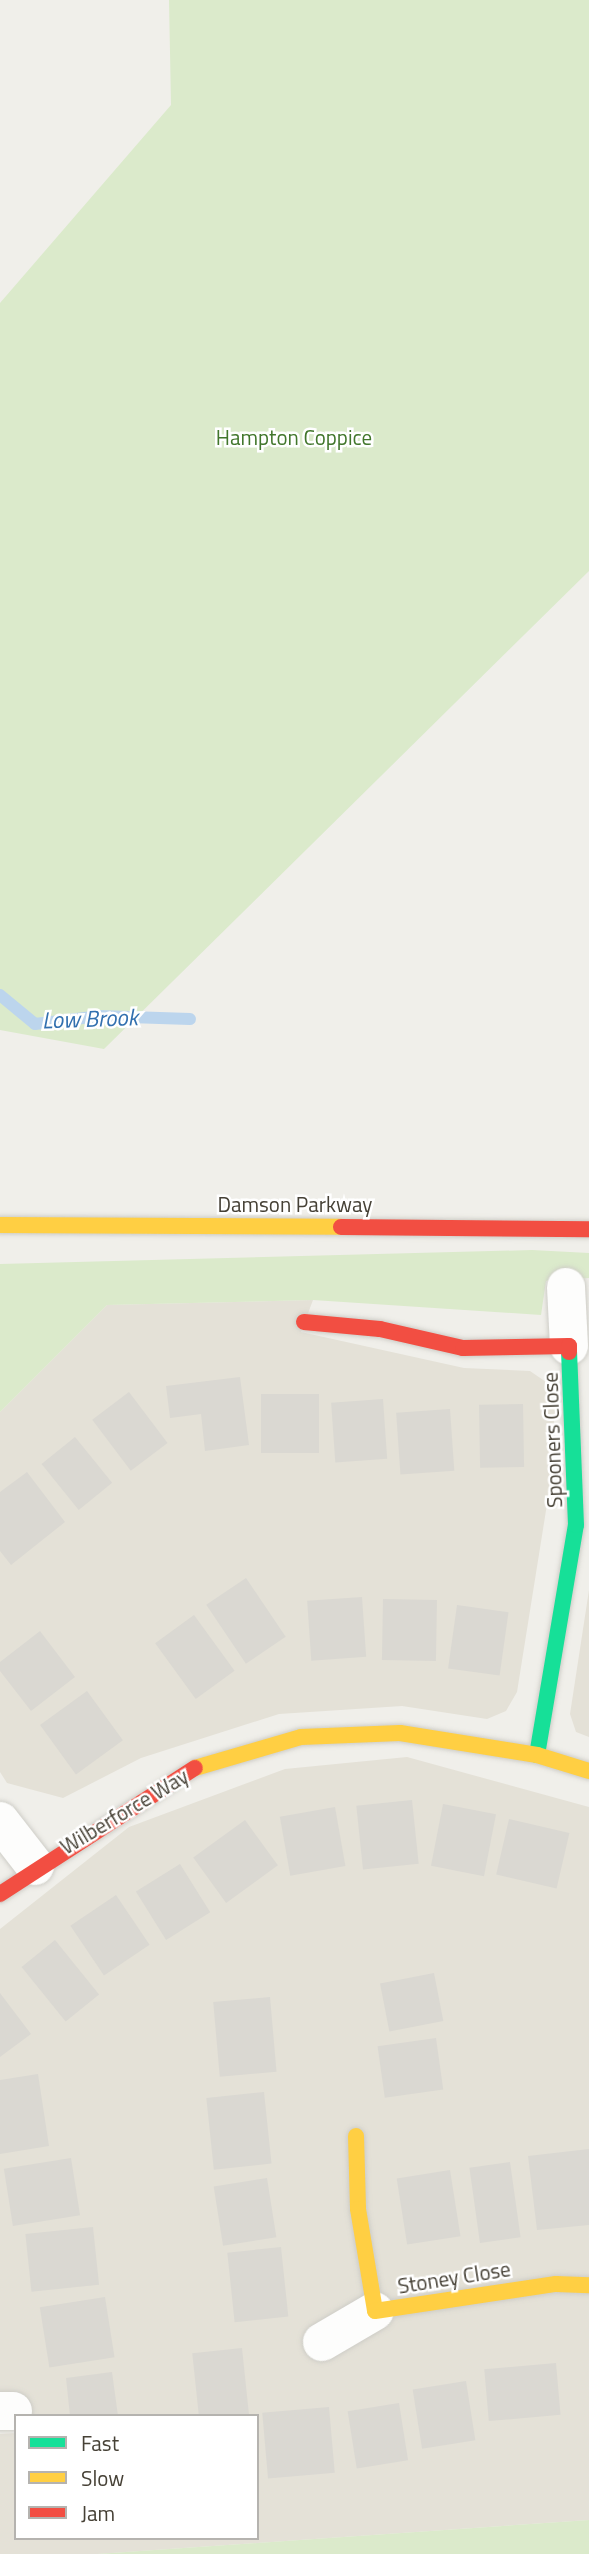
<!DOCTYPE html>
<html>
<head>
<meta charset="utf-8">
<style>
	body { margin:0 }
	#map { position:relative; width:589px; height:2554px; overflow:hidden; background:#f0efea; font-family:"Titillium Web",sans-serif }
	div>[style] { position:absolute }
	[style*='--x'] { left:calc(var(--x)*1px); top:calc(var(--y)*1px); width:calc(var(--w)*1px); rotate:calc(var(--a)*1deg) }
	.residential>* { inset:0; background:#e4e1d7 }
	.green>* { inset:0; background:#dbeacb }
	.stream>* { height:12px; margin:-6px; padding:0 6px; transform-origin:6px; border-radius:6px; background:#bcd5ed }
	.building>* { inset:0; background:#dad8d2; transform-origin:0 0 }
	.roads { filter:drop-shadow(0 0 2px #cecdc7) drop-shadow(0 0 2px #cecdc7) }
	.street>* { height:38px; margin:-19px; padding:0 19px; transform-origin:19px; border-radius:19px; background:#fdfdfc }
	.fast>* { height:16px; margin:-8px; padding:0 8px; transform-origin:8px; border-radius:8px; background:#16e098 }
	.slow>* { height:16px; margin:-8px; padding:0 8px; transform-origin:8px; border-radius:8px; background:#ffcf43 }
	.jam>* { height:16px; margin:-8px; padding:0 8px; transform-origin:8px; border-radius:8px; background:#f24e42 }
	span { translate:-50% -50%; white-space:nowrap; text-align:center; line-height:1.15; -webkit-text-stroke:5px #fff; paint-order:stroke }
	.park-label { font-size:21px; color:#41762b }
	.street-label { font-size:21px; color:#464136 }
	.water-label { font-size:23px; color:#3270af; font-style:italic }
	.legend { position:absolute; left:14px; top:2414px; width:245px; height:126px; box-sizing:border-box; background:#fff; border:2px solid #b5b3af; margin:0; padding:9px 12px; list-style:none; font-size:21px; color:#464136 }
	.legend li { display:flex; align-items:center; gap:14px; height:35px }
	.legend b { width:35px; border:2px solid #b5b3af }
</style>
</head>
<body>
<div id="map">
	<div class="residential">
		<i style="clip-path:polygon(313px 1300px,301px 1332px,464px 1368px,530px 1371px,549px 1384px,555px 1408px,548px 1498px,517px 1692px,506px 1711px,487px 1719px,402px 1706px,279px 1714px,141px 1758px,63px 1798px,7px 1783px,0 1772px,0 1412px,107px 1305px)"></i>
		<i style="clip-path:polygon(589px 1590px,589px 1737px,576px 1732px,570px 1714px)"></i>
		<i style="clip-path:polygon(407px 1757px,589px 1807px,589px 2520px,97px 2554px,0 2554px,0 2434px,16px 2433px,16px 2538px,257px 2538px,257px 2416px,18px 2416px,0 2396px,0 1929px,129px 1827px,285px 1769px)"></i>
	</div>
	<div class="green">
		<i style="clip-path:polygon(169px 0,589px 0,589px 571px,104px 1049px,0 1030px,0 303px,171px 105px)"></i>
		<i style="clip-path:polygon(532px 1250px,589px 1253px,589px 1278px,546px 1281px,541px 1315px,313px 1300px,107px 1305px,0 1412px,0 1264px)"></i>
		<i style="clip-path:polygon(589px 2520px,589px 2554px,97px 2554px)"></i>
	</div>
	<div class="stream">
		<i style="--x:0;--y:995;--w:45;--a:39.6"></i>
		<i style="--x:35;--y:1024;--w:64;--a:-7.1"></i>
		<i style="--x:99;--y:1016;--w:91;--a:1.9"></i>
	</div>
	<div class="building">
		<i style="clip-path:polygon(240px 1377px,249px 1445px,205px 1451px,201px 1414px,170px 1418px,166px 1386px)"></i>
		<i style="left:129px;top:1392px;width:64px;height:46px;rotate:53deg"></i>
		<i style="left:261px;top:1394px;width:58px;height:59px"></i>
		<i style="left:383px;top:1399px;width:60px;height:52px;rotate:86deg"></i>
		<i style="left:523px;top:1404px;width:63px;height:44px;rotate:89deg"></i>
		<i style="left:450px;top:1409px;width:62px;height:54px;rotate:86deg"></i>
		<i style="left:75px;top:1437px;width:59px;height:43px;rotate:51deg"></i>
		<i style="clip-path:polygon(27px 1472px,65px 1522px,11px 1565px,0 1551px,0 1492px)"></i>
		<i style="left:246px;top:1578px;width:71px;height:48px;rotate:56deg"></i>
		<i style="left:362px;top:1597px;width:60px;height:55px;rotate:86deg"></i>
		<i style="left:383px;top:1599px;width:54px;height:61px;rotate:1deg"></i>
		<i style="left:457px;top:1605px;width:52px;height:64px;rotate:8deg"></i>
		<i style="left:194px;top:1615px;width:69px;height:48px;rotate:54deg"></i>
		<i style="clip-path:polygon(40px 1631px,75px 1677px,31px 1711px,0 1671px,0 1662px)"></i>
		<i style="left:87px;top:1691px;width:61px;height:58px;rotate:54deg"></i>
		<i style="left:412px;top:1800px;width:64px;height:56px;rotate:84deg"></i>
		<i style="left:443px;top:1804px;width:54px;height:63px;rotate:11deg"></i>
		<i style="left:335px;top:1807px;width:60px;height:56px;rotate:80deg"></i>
		<i style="left:509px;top:1819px;width:62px;height:57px;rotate:13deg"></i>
		<i style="left:245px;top:1820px;width:56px;height:64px;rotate:54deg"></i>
		<i style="left:180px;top:1864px;width:57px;height:52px;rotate:58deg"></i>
		<i style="left:116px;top:1895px;width:60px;height:55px;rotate:56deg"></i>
		<i style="left:55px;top:1940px;width:70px;height:43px;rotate:51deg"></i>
		<i style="left:434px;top:1973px;width:49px;height:55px;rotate:79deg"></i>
		<i style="clip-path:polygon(0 1993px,31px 2034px,0 2057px)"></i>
		<i style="left:270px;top:1997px;width:75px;height:57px;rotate:85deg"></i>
		<i style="left:436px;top:2038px;width:52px;height:59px;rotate:82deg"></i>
		<i style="clip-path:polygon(38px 2074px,49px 2146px,0 2154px,0 2080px)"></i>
		<i style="left:264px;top:2092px;width:72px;height:58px;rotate:84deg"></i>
		<i style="clip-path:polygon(589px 2149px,589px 2225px,537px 2230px,528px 2156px)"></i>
		<i style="left:71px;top:2158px;width:58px;height:68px;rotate:81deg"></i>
		<i style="left:510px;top:2162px;width:76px;height:41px;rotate:82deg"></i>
		<i style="left:450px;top:2170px;width:67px;height:54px;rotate:81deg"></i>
		<i style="left:267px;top:2178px;width:60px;height:54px;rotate:81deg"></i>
		<i style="left:93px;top:2227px;width:58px;height:68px;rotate:84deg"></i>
		<i style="left:281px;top:2247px;width:70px;height:54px;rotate:84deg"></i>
		<i style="left:105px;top:2297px;width:61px;height:66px;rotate:81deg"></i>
		<i style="left:242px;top:2348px;width:68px;height:50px;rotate:84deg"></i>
		<i style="left:556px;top:2363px;width:52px;height:72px;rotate:85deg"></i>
		<i style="clip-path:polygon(112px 2372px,118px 2416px,70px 2416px,66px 2378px)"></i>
		<i style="left:466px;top:2381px;width:60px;height:54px;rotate:81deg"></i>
		<i style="left:399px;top:2403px;width:58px;height:52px;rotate:81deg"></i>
		<i style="left:329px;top:2407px;width:66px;height:67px;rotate:85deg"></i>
	</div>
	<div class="roads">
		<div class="street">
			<i style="--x:566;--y:1287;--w:59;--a:87.1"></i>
			<i style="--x:0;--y:1821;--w:57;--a:52.1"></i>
			<i style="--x:322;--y:2342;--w:61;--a:-30.3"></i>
			<i style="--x:0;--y:2411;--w:13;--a:0"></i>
		</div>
		<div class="fast">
			<i style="--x:537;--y:1755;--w:233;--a:-80.4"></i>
			<i style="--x:576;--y:1525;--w:173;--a:-92.3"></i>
		</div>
		<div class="slow">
			<i style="--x:0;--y:1225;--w:341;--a:0.3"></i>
			<i style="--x:195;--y:1768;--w:110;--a:-16.3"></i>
			<i style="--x:301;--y:1737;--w:99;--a:-2.3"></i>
			<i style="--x:400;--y:1733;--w:139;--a:9.1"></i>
			<i style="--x:537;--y:1755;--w:54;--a:17.1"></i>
			<i style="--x:356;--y:2136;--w:73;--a:88.4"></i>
			<i style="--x:358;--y:2209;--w:103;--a:80.5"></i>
			<i style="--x:375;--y:2311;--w:183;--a:-8.5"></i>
			<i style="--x:556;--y:2284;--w:33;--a:2"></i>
		</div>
		<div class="jam">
			<i style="--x:341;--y:1227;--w:248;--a:0.5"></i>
			<i style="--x:304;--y:1322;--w:76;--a:5.3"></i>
			<i style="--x:380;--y:1329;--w:85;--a:12.9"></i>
			<i style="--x:463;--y:1348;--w:106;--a:-1.1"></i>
			<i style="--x:569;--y:1346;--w:6;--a:90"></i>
			<i style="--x:0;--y:1894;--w:232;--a:-32.9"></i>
		</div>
	</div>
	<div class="park-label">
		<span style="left:294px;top:437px">Hampton Coppice</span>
	</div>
	<div class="street-label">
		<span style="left:295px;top:1204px">Damson Parkway</span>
		<span style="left:552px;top:1440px;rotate:-92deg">Spooners Close</span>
		<span style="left:124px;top:1811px;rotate:-31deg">Wilberforce Way</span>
		<span style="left:454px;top:2277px;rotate:-9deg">Stoney Close</span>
	</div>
	<div class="water-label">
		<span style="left:90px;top:1019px;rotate:-2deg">Low Brook</span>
	</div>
	<ul class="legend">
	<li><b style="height:9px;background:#16e098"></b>Fast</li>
	<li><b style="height:9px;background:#ffcf43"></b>Slow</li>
	<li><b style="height:9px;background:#f24e42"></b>Jam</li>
	</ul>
</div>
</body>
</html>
